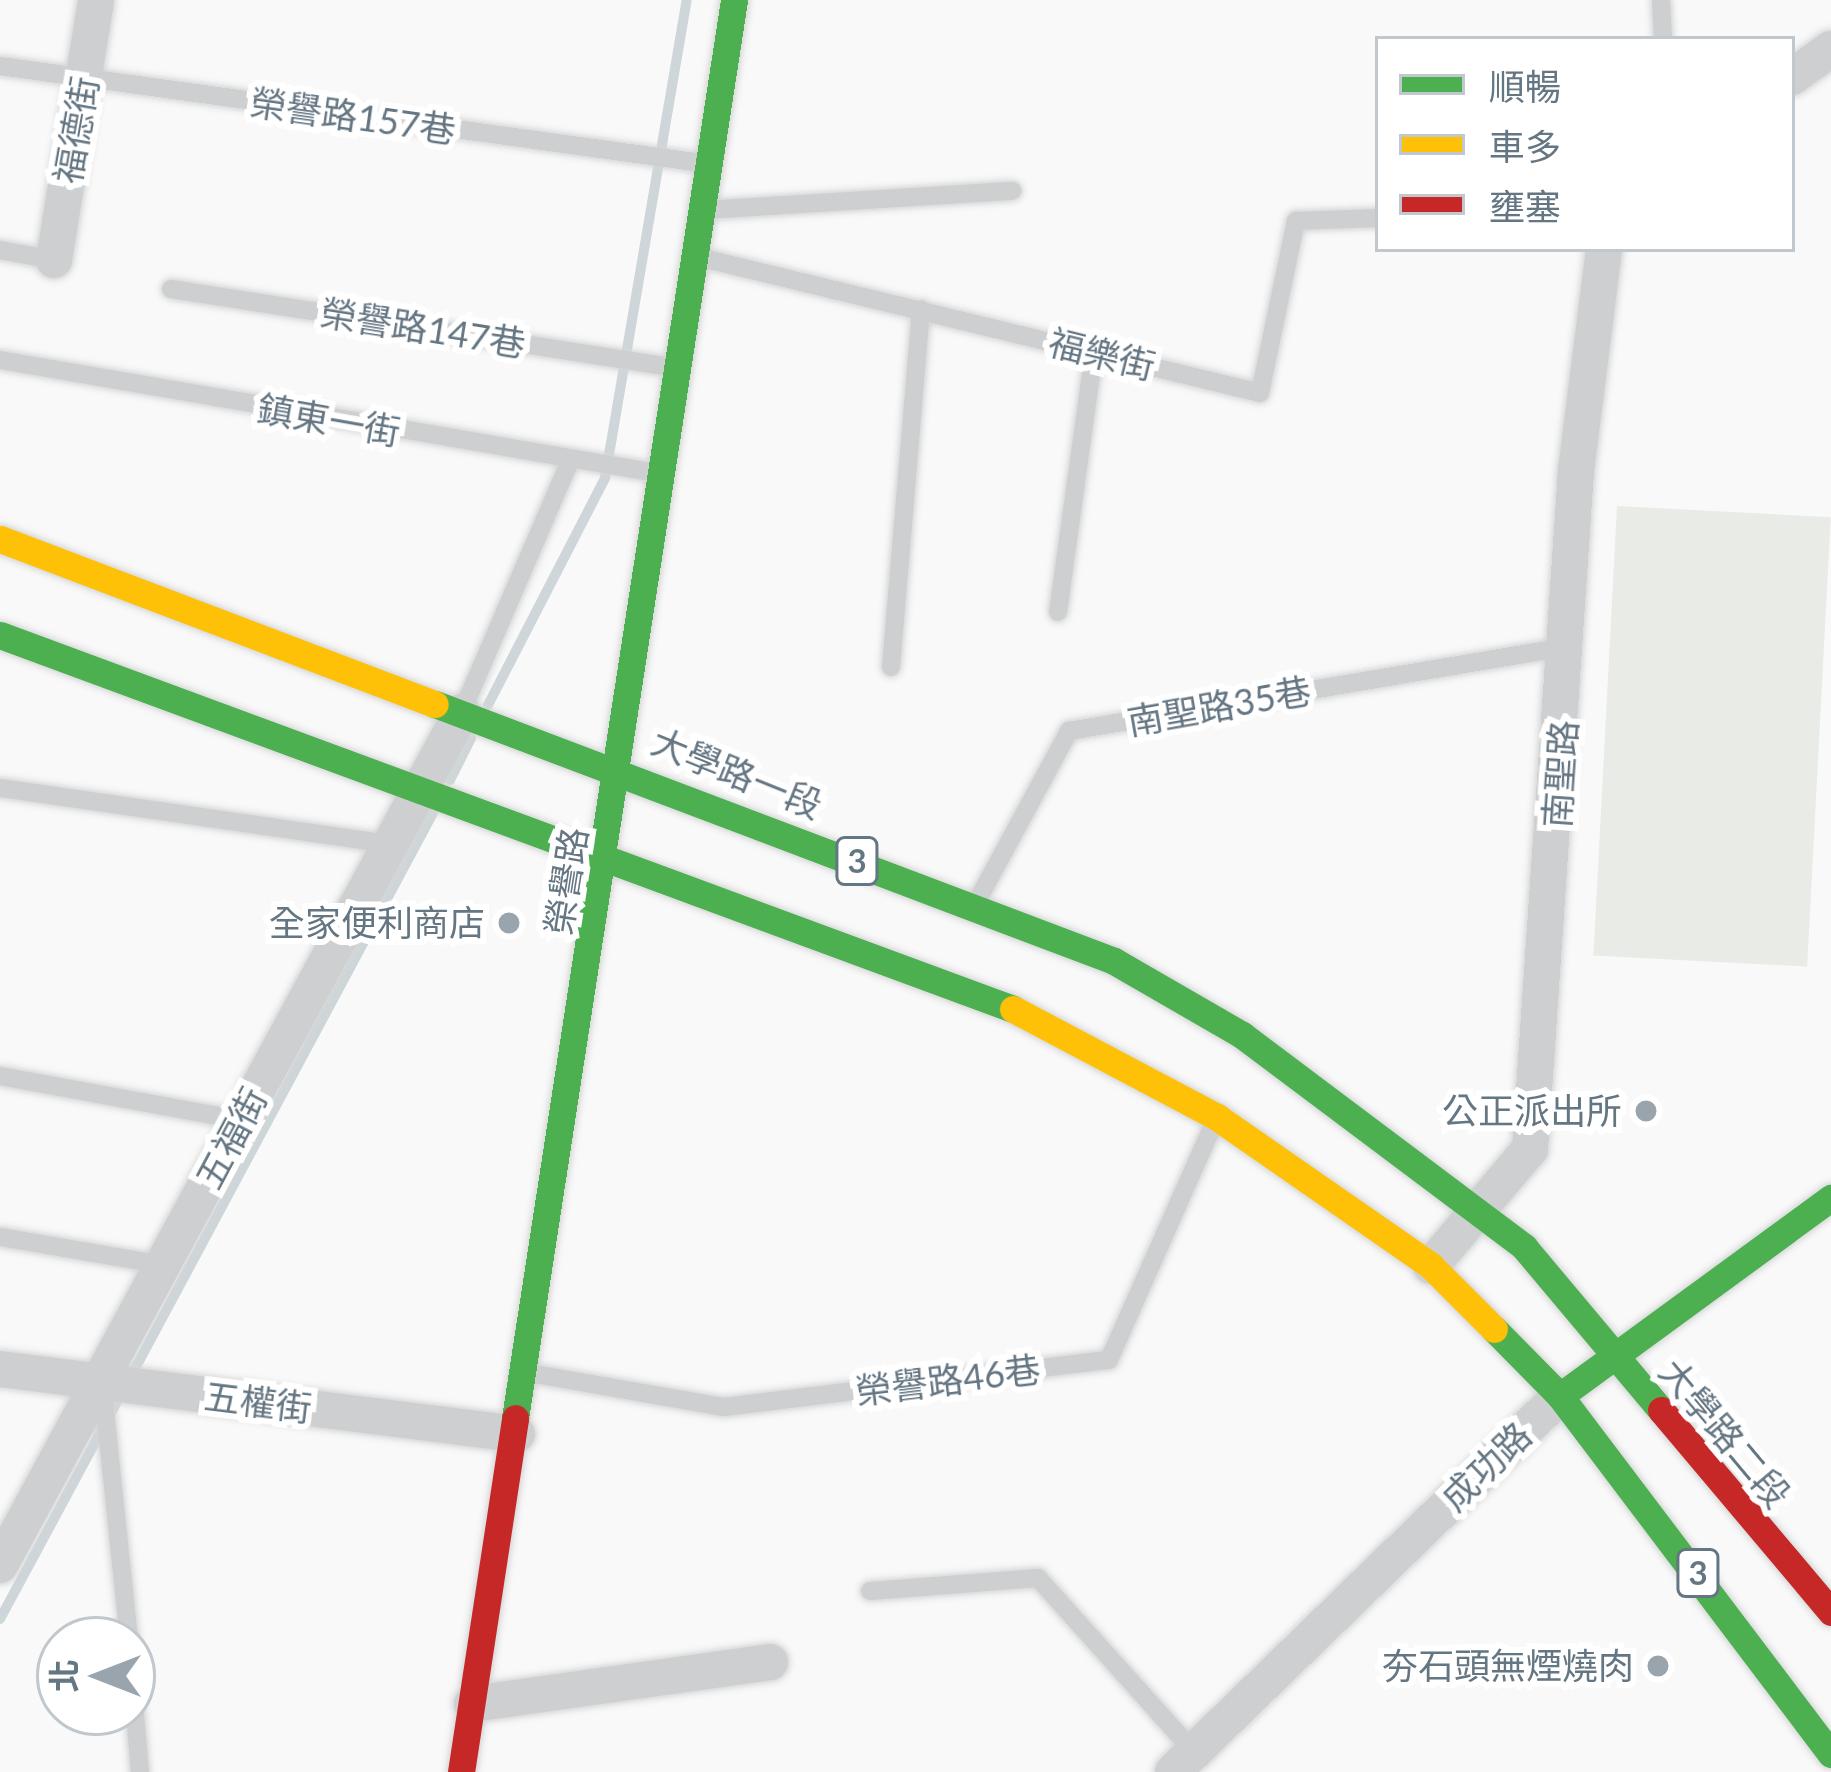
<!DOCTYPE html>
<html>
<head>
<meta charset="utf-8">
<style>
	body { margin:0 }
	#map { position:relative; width:1831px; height:1772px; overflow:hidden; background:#f9f9f9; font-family:Lato,"Noto Sans TC",sans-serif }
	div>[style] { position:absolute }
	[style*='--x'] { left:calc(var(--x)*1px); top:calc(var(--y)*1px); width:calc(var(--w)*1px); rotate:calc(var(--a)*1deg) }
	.green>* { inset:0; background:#e8ebe6; transform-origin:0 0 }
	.stream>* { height:10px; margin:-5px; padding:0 5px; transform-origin:5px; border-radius:5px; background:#ced6d9 }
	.roads { filter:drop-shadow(0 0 3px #d5d6d7) drop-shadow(0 0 3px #d5d6d7) }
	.lane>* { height:18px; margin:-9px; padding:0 9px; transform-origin:9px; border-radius:9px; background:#cecfd0 }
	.street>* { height:36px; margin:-18px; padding:0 18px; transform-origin:18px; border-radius:18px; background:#cecfd0 }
	.fast>* { height:27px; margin:-13.5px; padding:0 13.5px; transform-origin:13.5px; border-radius:13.5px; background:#4caf50 }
	.slow>* { height:27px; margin:-13.5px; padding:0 13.5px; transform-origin:13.5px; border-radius:13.5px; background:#ffc107 }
	.jam>* { height:27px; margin:-13.5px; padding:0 13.5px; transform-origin:13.5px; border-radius:13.5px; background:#c62828 }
	.dots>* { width:33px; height:33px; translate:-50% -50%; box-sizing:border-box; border:6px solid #fff; border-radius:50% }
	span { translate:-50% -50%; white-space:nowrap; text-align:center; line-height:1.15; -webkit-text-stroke:12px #fff; paint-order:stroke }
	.shield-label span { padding:3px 9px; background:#fff; border:3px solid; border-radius:9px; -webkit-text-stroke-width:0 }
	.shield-label { font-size:33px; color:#657683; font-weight:700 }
	.street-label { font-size:36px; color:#657683 }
	.poi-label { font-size:36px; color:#657683 }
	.right { translate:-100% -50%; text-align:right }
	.legend { position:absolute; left:1375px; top:36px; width:420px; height:216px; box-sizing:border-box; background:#fff; border:3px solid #c1c8cd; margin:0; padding:15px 21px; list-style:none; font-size:36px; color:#657683 }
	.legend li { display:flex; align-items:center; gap:24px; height:60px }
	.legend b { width:60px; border:3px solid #c1c8cd }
	.north { position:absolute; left:36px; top:1616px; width:120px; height:120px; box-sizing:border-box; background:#fff; border:3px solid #c1c8cd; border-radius:50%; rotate:270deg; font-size:33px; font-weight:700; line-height:48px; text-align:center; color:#657683 }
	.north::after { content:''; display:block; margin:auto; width:42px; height:54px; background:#99a4ac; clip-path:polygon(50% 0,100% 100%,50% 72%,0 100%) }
</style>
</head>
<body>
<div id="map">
	<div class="green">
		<i style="left:1617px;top:506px;width:214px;height:450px;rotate:3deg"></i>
	</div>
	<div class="stream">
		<i style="--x:488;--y:705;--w:255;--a:-62.7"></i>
		<i style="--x:605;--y:478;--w:485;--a:-80.3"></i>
		<i style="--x:450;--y:780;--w:47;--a:-63.4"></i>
		<i style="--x:130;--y:1378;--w:641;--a:-61.8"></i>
		<i style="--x:0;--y:1619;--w:255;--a:-61.7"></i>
	</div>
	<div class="roads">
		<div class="lane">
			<i style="--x:1661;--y:0;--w:39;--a:87"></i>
			<i style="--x:0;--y:66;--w:709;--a:7.87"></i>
			<i style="--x:706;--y:210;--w:307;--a:-3.6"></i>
			<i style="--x:0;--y:250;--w:55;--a:10.5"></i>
			<i style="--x:698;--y:257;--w:578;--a:13.6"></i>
			<i style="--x:1260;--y:393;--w:176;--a:-78.2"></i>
			<i style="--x:1296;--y:221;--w:82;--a:-2.1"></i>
			<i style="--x:171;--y:289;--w:506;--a:8.87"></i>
			<i style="--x:0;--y:360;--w:667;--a:9.76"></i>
			<i style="--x:1058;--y:612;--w:262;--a:-82.1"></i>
			<i style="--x:891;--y:667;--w:359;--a:-85.2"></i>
			<i style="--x:464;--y:707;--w:266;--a:-66.7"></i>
			<i style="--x:0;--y:788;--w:392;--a:8.2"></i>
			<i style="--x:976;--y:903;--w:196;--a:-61.6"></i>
			<i style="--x:1069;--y:731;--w:503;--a:-9.61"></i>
			<i style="--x:0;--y:1076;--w:244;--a:10.4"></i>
			<i style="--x:0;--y:1237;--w:165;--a:9.7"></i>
			<i style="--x:529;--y:1373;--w:198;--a:9.9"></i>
			<i style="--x:724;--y:1407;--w:388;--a:-7"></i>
			<i style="--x:1109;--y:1360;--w:257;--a:-66.1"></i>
			<i style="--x:102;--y:1382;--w:259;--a:84"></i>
			<i style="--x:870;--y:1591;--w:169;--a:-4.4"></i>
			<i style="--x:1038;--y:1578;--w:234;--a:48.1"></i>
			<i style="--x:132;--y:1679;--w:93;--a:85.1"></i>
		</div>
		<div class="street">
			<i style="--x:1792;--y:77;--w:48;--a:-35.7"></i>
			<i style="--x:54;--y:260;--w:263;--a:-80.8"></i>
			<i style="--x:1431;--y:1266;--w:153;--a:-49.8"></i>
			<i style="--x:1530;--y:1149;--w:680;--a:-86.12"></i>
			<i style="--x:1576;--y:471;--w:224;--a:-82.8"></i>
			<i style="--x:0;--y:1369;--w:521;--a:7.17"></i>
			<i style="--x:0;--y:1565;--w:970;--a:-61.56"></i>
			<i style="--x:472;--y:1704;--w:301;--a:-8"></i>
			<i style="--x:1173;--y:1772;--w:540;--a:-44.17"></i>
		</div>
		<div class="fast">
			<i style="--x:0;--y:635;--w:1080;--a:20.26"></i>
			<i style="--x:435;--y:704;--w:726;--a:20.73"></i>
			<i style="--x:1114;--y:961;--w:148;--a:30"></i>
			<i style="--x:1242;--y:1035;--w:353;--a:36.9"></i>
			<i style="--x:1524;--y:1247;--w:213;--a:50"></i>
			<i style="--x:1494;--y:1329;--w:94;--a:45.4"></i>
			<i style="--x:1560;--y:1396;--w:449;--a:52.9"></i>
			<i style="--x:1560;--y:1396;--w:336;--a:-36.2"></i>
			<i style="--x:515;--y:1418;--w:1435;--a:-81.22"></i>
		</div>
		<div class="slow">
			<i style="--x:0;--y:539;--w:465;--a:20.8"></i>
			<i style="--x:1013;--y:1009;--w:231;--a:27.9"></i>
			<i style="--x:1217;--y:1117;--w:261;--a:34.8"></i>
			<i style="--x:1431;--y:1266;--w:89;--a:45"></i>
		</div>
		<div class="jam">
			<i style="--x:1661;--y:1410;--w:264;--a:49.9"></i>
			<i style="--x:461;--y:1772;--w:358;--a:-81.3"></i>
		</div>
	</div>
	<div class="dots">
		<i style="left:509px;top:923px;background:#99a4ac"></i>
		<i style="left:1646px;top:1111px;background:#99a4ac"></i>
		<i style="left:1658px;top:1666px;background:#99a4ac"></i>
	</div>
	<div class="shield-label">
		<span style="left:857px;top:861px">3</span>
		<span style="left:1698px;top:1573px">3</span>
	</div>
	<div class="street-label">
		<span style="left:353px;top:116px;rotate:8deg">榮譽路157巷</span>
		<span style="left:76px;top:130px;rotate:-80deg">福德街</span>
		<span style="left:423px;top:328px;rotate:9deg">榮譽路147巷</span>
		<span style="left:1102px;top:354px;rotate:14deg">福樂街</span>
		<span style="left:329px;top:420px;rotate:10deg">鎮東一街</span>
		<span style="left:1219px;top:706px;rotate:-10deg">南聖路35巷</span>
		<span style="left:737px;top:773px;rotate:22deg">大學路一段</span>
		<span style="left:1560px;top:774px;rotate:-86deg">南聖路</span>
		<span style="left:566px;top:881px;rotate:-81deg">榮譽路</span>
		<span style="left:231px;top:1138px;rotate:-62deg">五福街</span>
		<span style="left:948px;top:1380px;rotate:-7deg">榮譽路46巷</span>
		<span style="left:258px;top:1402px;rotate:7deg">五權街</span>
		<span style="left:1725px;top:1433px;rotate:50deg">大學路二段</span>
		<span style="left:1486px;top:1466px;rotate:-44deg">成功路</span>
	</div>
	<div class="poi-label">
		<span class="right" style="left:485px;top:923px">全家便利商店</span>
		<span class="right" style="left:1622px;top:1111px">公正派出所</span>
		<span class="right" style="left:1634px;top:1666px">夯石頭無煙燒肉</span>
	</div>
	<ul class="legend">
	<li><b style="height:15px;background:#4caf50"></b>順暢</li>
	<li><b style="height:15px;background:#ffc107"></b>車多</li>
	<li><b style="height:15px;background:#c62828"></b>壅塞</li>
	</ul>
	<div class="north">北</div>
</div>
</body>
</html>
